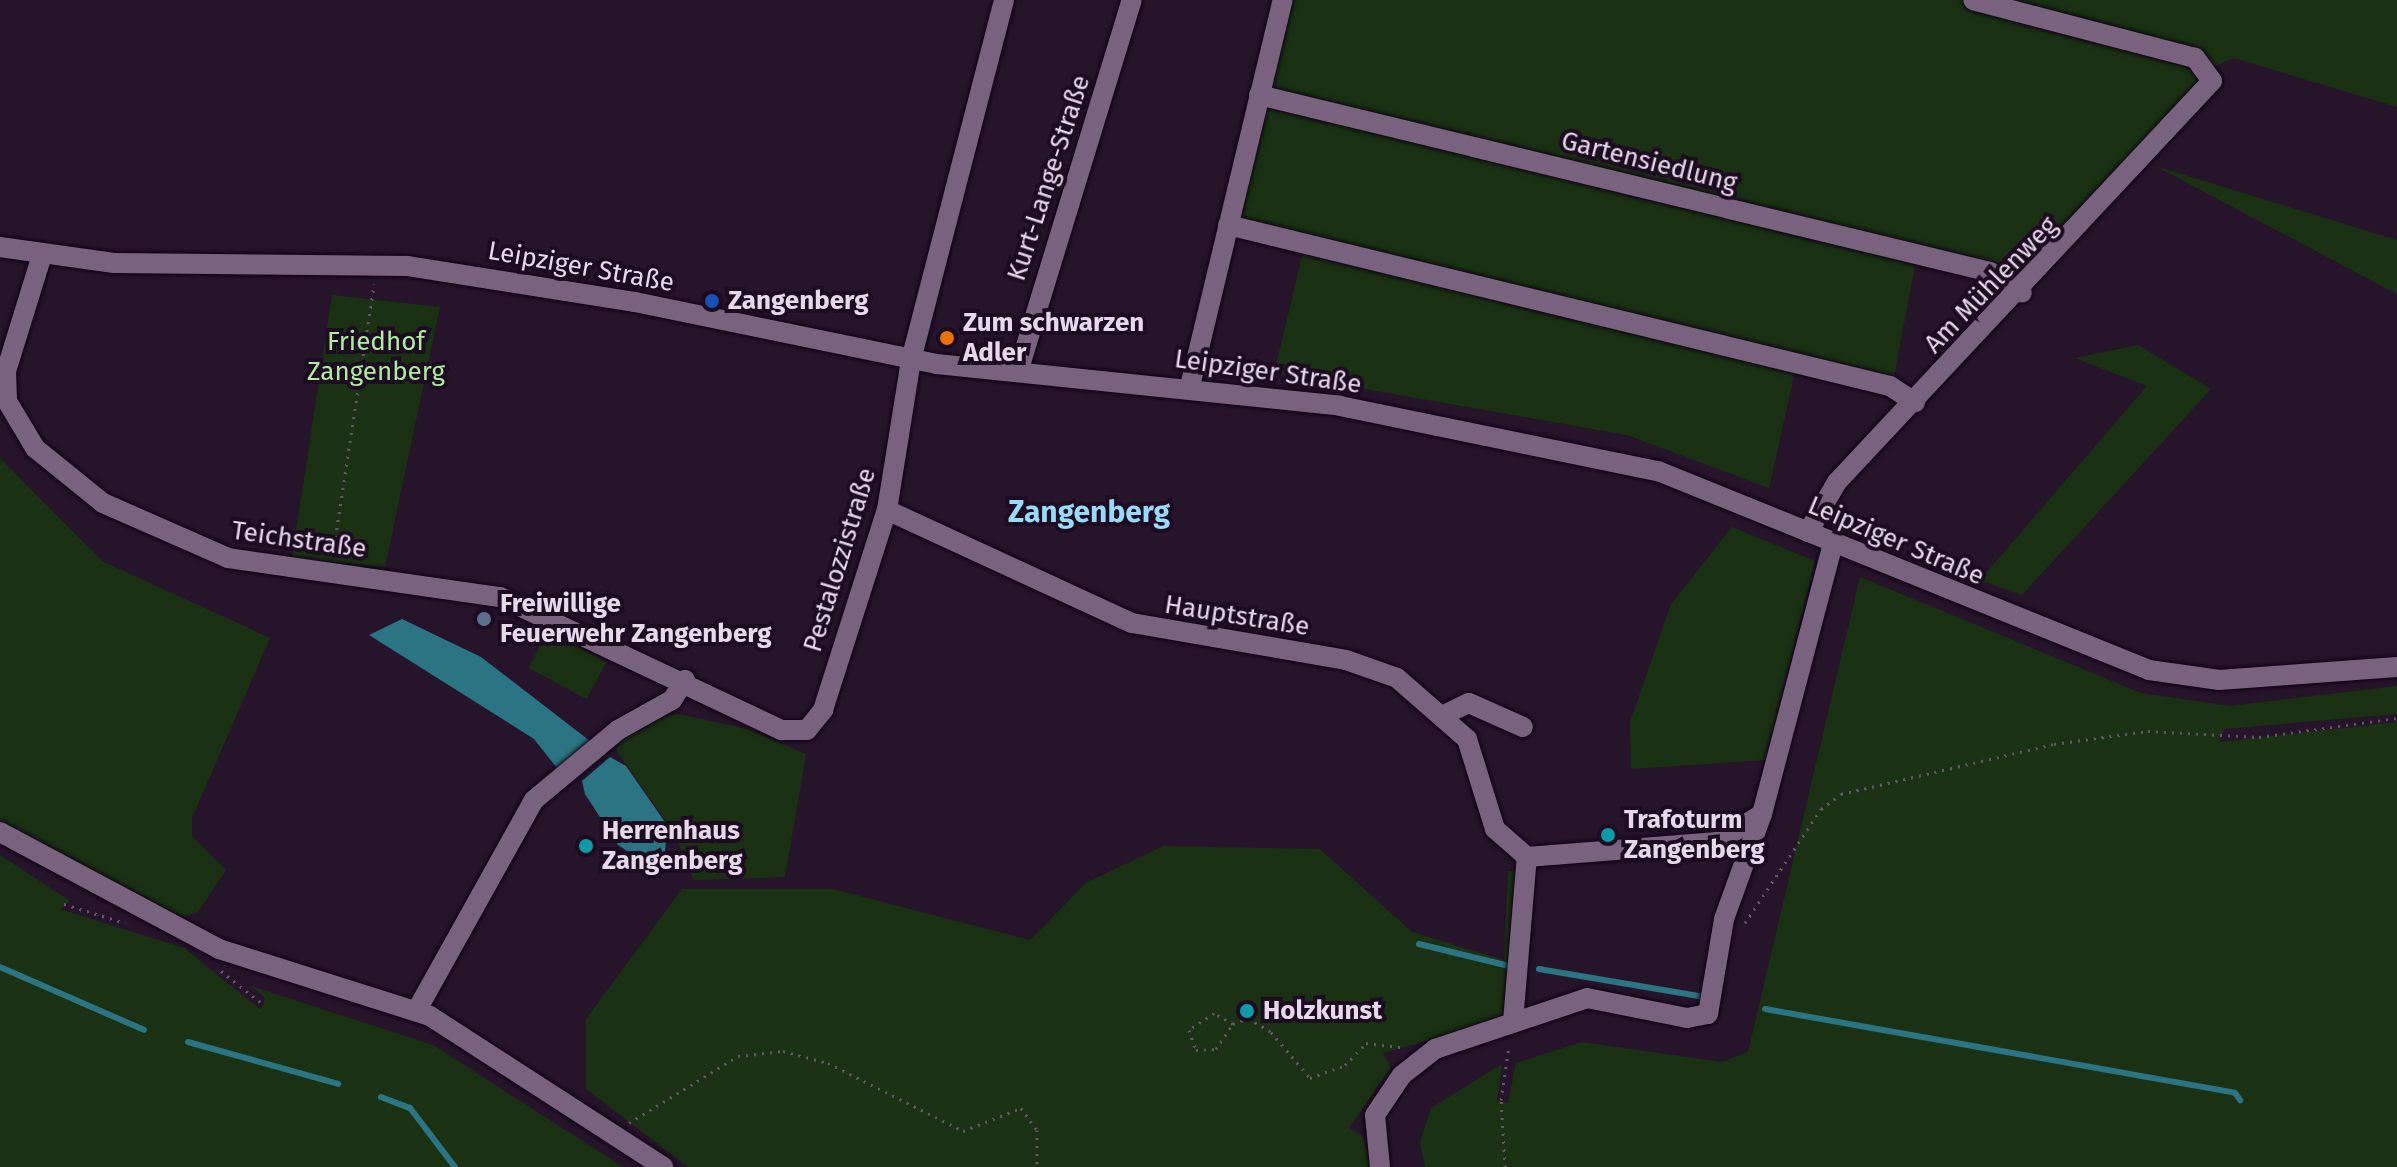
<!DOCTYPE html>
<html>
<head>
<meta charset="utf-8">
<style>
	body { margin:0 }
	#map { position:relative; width:2397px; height:1167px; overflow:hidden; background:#26142b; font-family:"Fira Sans",sans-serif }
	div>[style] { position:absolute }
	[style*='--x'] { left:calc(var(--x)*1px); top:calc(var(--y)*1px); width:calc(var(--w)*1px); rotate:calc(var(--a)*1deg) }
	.green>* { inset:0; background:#1a3213; transform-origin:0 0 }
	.water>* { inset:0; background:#2b7483 }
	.stream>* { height:6px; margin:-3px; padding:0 3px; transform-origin:3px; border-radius:3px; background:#2b7483 }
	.path>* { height:3px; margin-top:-1.5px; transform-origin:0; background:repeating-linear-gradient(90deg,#67566b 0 2px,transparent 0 8px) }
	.roads { filter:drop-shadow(0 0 2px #0f0213) drop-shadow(0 0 2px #0f0213) }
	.minor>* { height:20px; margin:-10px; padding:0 10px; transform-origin:10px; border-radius:10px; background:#78627d }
	.dots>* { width:22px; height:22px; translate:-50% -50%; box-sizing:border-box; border:4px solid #1c0b21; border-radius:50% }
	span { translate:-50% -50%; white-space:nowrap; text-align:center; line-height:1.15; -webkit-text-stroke:8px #1c0b21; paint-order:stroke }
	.street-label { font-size:26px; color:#e6d9e9 }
	.poi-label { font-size:26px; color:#e6d9e9; font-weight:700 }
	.left { translate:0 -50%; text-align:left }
	.park-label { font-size:26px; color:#aeed9e }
	.quarter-label { font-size:30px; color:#98dafa; font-weight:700 }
</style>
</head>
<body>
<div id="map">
	<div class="green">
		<i style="clip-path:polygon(1290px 0,2397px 0,2397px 107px,2234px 58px,2215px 66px,2022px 274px,1919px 246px,1893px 381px,1798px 358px,1769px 488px,1627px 435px,1274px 373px,1307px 236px,1235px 218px)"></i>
		<i style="clip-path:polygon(2155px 166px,2397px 240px,2397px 294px)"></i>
		<i style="clip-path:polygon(332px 295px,440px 307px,385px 567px,292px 558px)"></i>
		<i style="clip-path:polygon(2138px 345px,2211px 389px,2022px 595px,1980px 580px,2147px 386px,2075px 358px)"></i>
		<i style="clip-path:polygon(0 458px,102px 561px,270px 638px,192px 818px,192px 836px,226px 870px,198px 912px,173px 920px,0 824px)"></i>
		<i style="clip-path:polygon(1732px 527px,1815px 561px,1766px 760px,1631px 769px,1630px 722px,1671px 604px)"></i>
		<i style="clip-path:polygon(1860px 577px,2141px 693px,2230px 706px,2397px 686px,2397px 714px,2224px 729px,2220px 742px,2397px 722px,2397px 1167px,1425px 1167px,1420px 1142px,1431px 1108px,1502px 1064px,1497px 1101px,1508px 1103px,1516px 1063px,1582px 1042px,1722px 1062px,1748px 1052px)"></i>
		<i style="left:548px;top:631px;width:66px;height:42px;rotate:28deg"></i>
		<i style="clip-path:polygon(678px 714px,747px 729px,806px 754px,785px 877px,694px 880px,674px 833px,616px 750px,624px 735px,652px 718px)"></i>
		<i style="clip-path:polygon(1163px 846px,1320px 849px,1412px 932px,1504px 960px,1508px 871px,1520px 871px,1511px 1005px,1495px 1022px,1383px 1053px,1391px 1067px,1349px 1128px,1362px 1135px,1373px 1167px,688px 1167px,586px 1089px,586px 1019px,682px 889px,833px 889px,1030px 940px,1086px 883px)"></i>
		<i style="clip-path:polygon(0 855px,70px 901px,60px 909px,184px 948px,261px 1010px,265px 998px,251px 986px,433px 1045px,623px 1167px,0 1167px)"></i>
	</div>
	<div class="water">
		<i style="clip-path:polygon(402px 619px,481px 657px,590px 741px,557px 768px,534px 739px,369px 635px)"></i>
		<i style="clip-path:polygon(610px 757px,626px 766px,667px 825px,665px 853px,650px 866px,618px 845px,585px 794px,582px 781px)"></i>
	</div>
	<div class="stream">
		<i style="--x:1419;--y:944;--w:97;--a:13.7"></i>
		<i style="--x:0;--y:967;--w:157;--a:23.6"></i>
		<i style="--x:1539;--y:969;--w:168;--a:9.6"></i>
		<i style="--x:1765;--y:1009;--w:477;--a:10.1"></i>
		<i style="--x:2235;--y:1093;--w:9;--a:54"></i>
		<i style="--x:188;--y:1042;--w:156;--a:15.6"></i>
		<i style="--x:381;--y:1097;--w:31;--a:21"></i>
		<i style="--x:410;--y:1108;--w:74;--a:52.7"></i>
	</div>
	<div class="path">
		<i style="--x:333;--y:553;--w:272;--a:-81.3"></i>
		<i style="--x:64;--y:904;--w:64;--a:17.3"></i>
		<i style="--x:1745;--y:923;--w:137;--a:-56.3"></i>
		<i style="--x:1821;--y:809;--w:25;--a:-37"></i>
		<i style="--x:1841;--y:794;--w:219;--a:-13.2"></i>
		<i style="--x:2054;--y:744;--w:95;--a:-7.9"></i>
		<i style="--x:2148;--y:731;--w:111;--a:3.1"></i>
		<i style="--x:2259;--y:737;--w:139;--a:-7.8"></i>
		<i style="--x:221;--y:971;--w:50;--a:38.5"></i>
		<i style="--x:1233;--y:1024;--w:22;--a:-150"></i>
		<i style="--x:1214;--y:1013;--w:30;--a:146"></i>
		<i style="--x:1189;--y:1030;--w:21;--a:71"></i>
		<i style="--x:1196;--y:1050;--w:20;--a:-3"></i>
		<i style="--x:1216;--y:1049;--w:30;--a:-56"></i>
		<i style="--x:1233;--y:1024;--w:16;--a:-22"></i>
		<i style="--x:1248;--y:1018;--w:27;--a:31"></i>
		<i style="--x:1271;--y:1032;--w:60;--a:49.7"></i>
		<i style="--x:1310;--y:1078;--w:37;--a:-20"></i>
		<i style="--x:1345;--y:1065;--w:30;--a:-46"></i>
		<i style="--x:1366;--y:1043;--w:39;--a:7"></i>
		<i style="--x:629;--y:1123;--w:128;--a:-31.6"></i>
		<i style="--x:738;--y:1056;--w:45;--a:-6.3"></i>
		<i style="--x:783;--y:1051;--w:47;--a:14.9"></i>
		<i style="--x:828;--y:1063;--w:151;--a:26.7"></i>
		<i style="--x:963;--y:1131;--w:62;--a:-21.6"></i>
		<i style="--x:1021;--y:1108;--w:27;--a:54"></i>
		<i style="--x:1037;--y:1130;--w:37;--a:90"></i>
		<i style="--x:1505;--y:1167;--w:67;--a:-93.4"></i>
		<i style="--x:1501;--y:1100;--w:55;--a:-81.6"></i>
	</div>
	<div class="roads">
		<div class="minor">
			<i style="--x:1259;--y:95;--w:752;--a:13.61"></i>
			<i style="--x:1990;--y:272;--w:38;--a:33"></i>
			<i style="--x:1228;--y:225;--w:681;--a:13.67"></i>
			<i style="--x:1890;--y:386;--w:30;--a:33"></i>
			<i style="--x:0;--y:247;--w:115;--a:8"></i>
			<i style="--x:114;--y:263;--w:293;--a:0.6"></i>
			<i style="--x:407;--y:266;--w:231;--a:9"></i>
			<i style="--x:635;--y:302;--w:308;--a:11.6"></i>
			<i style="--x:937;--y:364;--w:405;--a:5.9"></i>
			<i style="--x:1340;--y:406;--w:325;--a:11.6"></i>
			<i style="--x:1658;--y:471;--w:530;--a:22.06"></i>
			<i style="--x:2149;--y:670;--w:71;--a:8.1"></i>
			<i style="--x:2219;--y:680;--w:178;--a:-4.2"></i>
			<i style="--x:42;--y:255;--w:121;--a:107.2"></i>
			<i style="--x:6;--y:371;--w:30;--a:88"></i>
			<i style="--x:7;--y:401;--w:55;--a:59.2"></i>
			<i style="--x:35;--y:448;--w:87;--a:39"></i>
			<i style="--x:103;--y:503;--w:137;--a:23.7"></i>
			<i style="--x:228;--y:558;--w:275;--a:8.2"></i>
			<i style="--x:500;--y:597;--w:312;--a:25.3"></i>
			<i style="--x:782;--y:730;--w:25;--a:0"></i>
			<i style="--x:807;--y:730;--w:26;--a:-51"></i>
			<i style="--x:823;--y:710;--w:210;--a:-72.3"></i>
			<i style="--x:887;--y:510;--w:152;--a:-80.9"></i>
			<i style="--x:911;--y:360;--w:372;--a:-75.5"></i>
			<i style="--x:1018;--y:372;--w:389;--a:-73"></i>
			<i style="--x:1190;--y:386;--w:397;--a:-76.5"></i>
			<i style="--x:887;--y:510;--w:270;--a:24.8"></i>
			<i style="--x:1132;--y:623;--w:217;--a:9.8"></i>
			<i style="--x:1346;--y:660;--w:54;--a:19.4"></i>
			<i style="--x:1397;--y:678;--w:93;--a:41.1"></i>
			<i style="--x:1467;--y:739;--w:94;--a:72.7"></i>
			<i style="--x:1495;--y:829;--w:43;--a:41.2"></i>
			<i style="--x:1527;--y:857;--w:191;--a:-4.5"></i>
			<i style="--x:1717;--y:842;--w:53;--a:-31.9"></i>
			<i style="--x:1808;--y:532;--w:58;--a:-59.9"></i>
			<i style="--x:1837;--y:482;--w:549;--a:-46.92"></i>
			<i style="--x:2212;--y:81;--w:29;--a:-126"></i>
			<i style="--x:2195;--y:58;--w:229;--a:-165.4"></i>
			<i style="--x:1446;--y:714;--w:25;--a:-26"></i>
			<i style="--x:1469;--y:703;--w:59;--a:24"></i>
			<i style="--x:0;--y:832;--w:248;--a:28.1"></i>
			<i style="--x:219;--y:949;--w:221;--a:17.6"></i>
			<i style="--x:430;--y:1016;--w:278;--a:32.9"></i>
			<i style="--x:417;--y:1010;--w:240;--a:-60.9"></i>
			<i style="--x:534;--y:800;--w:109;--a:-39.8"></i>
			<i style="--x:618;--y:730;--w:62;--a:-29.1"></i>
			<i style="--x:672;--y:700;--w:24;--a:-57"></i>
			<i style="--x:1513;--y:1022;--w:166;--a:-85.2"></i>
			<i style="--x:1380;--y:1167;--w:52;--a:-95.5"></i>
			<i style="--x:1375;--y:1115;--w:48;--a:-56"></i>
			<i style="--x:1402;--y:1075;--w:42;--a:-38.2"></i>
			<i style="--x:1435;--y:1049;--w:160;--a:-18.5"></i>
			<i style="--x:1587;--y:998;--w:102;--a:11.3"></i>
			<i style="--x:1687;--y:1018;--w:21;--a:-11"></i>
			<i style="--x:1708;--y:1014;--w:96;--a:-80.4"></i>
			<i style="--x:1724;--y:919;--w:112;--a:-70.1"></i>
			<i style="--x:1762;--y:814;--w:280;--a:-75.3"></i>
		</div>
	</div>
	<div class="dots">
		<i style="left:712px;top:301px;background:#1a4fb4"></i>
		<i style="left:947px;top:338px;background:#e8710a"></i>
		<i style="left:484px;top:619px;background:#5c6f8a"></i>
		<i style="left:1608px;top:835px;background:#0f9aa8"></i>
		<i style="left:586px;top:846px;background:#0f9aa8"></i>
		<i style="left:1247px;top:1011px;background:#0f9aa8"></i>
	</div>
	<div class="street-label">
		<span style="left:1649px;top:162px;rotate:14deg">Gartensiedlung</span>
		<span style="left:1049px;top:178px;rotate:-72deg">Kurt-Lange-Straße</span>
		<span style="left:581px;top:267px;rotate:10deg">Leipziger Straße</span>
		<span style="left:1991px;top:285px;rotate:-46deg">Am Mühlenweg</span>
		<span style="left:1268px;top:372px;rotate:8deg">Leipziger Straße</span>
		<span style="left:299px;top:540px;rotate:8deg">Teichstraße</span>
		<span style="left:1896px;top:541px;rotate:23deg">Leipziger Straße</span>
		<span style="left:840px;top:560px;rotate:-73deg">Pestalozzistraße</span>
		<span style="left:1237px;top:616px;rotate:9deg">Hauptstraße</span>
	</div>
	<div class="poi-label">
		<span class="left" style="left:728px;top:301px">Zangenberg</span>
		<span class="left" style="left:963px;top:338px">Zum schwarzen<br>Adler</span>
		<span class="left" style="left:500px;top:619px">Freiwillige<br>Feuerwehr Zangenberg</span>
		<span class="left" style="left:1624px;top:835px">Trafoturm<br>Zangenberg</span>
		<span class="left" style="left:602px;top:846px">Herrenhaus<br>Zangenberg</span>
		<span class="left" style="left:1263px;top:1011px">Holzkunst</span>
	</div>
	<div class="park-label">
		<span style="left:376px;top:357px">Friedhof<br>Zangenberg</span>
	</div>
	<div class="quarter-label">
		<span style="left:1089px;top:512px">Zangenberg</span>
	</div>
</div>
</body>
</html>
